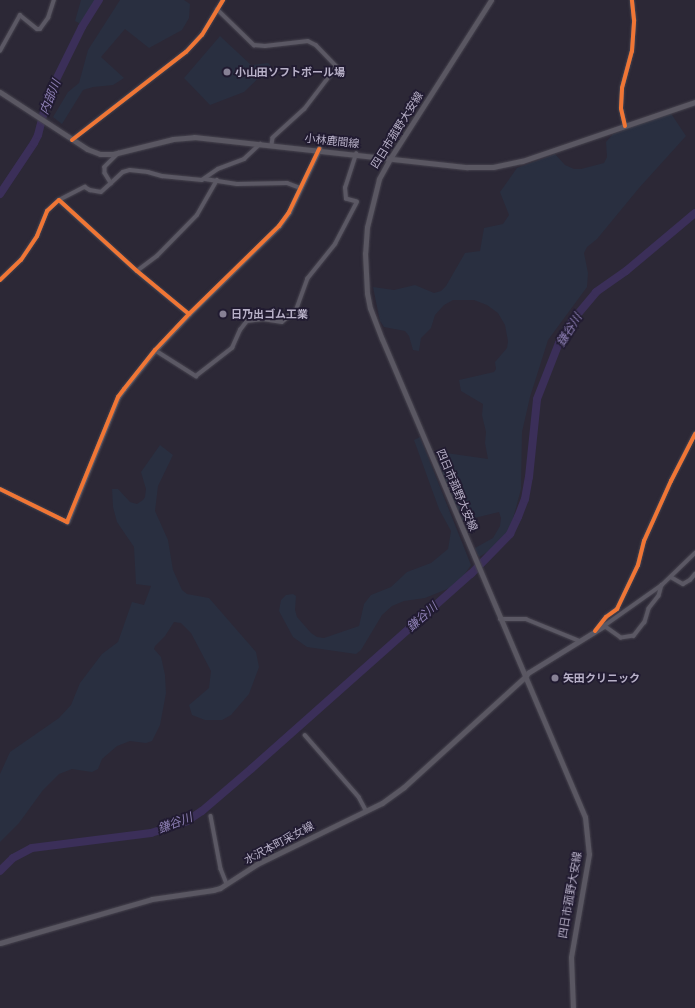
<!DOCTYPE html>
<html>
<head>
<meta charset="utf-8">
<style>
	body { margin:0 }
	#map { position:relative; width:695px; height:1008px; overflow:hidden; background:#2c2836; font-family:Montserrat,"Noto Sans JP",sans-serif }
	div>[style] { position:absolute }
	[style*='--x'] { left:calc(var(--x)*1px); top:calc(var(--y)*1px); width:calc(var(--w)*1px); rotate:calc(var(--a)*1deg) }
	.green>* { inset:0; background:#292f40 }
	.river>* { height:8px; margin:-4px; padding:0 4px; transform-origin:4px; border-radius:4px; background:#3b2f59 }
	.roads { filter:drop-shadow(0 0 1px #46434e) drop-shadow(0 0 1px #46434e) }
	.minor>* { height:3.5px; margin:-1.75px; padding:0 1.75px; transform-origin:1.75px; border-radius:1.75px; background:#5b5864 }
	.tertiary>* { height:4.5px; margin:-2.25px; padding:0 2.25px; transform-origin:2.25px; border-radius:2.25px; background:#5b5864 }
	.secondary>* { height:5px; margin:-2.5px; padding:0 2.5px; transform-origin:2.5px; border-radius:2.5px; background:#5a5762 }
	.cycleway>* { height:4px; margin:-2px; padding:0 2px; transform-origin:2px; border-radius:2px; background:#f07635 }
	.dots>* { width:11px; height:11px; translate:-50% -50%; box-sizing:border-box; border:2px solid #211b31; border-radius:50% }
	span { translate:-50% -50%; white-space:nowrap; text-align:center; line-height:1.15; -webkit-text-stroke:3.5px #211b31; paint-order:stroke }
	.poi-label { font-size:11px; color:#b8b1c8; font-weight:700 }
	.left { translate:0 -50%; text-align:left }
	.street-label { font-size:11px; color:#b8b1c8 }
	.water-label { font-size:12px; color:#8e80b5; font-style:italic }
</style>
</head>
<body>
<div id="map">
	<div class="green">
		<i style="clip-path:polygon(81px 0,98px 0,83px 25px,75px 21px)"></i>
		<i style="clip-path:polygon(120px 0,184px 0,190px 4px,189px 18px,182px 30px,149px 48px,125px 29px,101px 57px,124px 78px,113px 85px,93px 87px,83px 90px,62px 124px,53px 117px,68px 92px,79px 83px,88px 50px)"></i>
		<i style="clip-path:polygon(220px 36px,251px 65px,268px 63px,271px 66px,244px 92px,210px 105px,184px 78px)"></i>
		<i style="clip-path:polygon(670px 112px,686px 136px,639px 188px,597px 239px,587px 247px,584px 253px,588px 273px,587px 287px,548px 340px,530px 397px,522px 432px,521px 489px,510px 530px,494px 548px,479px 557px,475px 548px,493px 538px,500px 526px,501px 518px,499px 512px,462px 521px,438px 463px,446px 453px,488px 459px,485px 443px,486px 432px,482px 415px,483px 404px,461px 391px,459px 380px,494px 372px,496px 369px,495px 362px,507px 348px,508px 341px,505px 325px,498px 313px,487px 305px,474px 300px,453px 300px,444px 305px,435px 315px,431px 328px,421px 338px,419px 351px,413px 350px,409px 336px,405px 331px,384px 327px,380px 321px,373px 287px,394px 290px,415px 285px,434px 293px,441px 291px,446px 286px,465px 253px,480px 251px,484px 228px,503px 224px,509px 215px,500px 192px,517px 168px,555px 154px,565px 165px,574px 169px,581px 169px,604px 163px,607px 157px,606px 142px,613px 134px)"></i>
		<i style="clip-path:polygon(420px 437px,471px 565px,457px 585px,425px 598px,404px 601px,392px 606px,382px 615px,361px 650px,356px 654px,307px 647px,293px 637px,279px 611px,281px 600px,286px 595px,293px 594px,296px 596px,295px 610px,297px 617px,311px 633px,317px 637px,324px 638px,359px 626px,364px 604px,371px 595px,391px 587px,407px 572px,431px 563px,448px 549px,451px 531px,439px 509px,414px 440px)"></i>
		<i style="clip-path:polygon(160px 445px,173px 455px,158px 486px,155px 511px,168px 540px,173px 570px,182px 590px,187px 594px,209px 598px,256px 652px,259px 667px,249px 694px,231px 715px,222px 720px,205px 720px,192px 715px,189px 705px,209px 688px,211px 671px,191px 633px,181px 623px,174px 622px,165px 636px,155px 646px,154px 649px,161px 657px,165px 675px,166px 693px,160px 725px,152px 741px,146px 743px,130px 741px,117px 746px,102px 759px,98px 769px,92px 772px,72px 769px,59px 774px,43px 790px,19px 823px,0 842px,0 774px,10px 752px,59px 718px,71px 705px,80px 683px,102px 654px,118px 642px,132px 602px,144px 605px,151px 586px,136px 584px,134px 547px,117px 522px,113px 507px,112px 489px,118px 489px,130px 502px,137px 504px,143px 500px,145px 497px,146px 489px,141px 472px)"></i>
	</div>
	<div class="river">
		<i style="--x:0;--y:194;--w:61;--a:-56.3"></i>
		<i style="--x:34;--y:143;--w:9;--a:-63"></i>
		<i style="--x:38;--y:135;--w:40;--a:-75.6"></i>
		<i style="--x:48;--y:96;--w:77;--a:-63.8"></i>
		<i style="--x:82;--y:27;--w:32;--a:-58"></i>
		<i style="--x:0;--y:871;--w:18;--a:-45"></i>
		<i style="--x:13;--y:858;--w:21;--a:-28"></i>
		<i style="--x:32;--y:848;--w:120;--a:-7.2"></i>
		<i style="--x:151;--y:833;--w:38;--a:-18"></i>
		<i style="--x:187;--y:821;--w:18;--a:-34"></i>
		<i style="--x:202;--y:811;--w:65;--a:-40.6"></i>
		<i style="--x:251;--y:769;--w:294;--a:-41.6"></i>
		<i style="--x:471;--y:574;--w:56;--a:-45.7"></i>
		<i style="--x:510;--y:534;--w:19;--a:-65"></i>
		<i style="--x:518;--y:517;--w:19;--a:-69"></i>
		<i style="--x:525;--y:499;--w:22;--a:-80"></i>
		<i style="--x:529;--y:477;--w:78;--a:-84.1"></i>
		<i style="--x:537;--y:399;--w:60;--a:-68.6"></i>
		<i style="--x:559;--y:343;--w:26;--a:-59"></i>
		<i style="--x:572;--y:321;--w:38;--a:-50"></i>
		<i style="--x:596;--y:292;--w:37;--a:-35"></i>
		<i style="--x:626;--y:271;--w:90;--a:-40"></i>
	</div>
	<div class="roads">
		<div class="minor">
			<i style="--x:217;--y:9;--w:52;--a:44.2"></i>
			<i style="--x:254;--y:45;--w:11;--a:5"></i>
			<i style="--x:265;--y:46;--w:43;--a:-6.6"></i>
			<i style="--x:308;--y:41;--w:9;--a:27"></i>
			<i style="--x:316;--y:45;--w:30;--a:46"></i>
			<i style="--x:337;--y:67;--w:53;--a:127.3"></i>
			<i style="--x:305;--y:109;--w:43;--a:137.8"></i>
			<i style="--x:273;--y:138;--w:7;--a:98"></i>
			<i style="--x:0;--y:51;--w:41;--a:-60.9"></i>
			<i style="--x:20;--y:15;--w:22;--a:39"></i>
			<i style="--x:37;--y:29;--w:3;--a:0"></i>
			<i style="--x:40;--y:29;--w:14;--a:-54"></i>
			<i style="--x:48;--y:18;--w:19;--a:-72"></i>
			<i style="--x:625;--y:126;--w:18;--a:-103"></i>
			<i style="--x:621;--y:108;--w:20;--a:-87"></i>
			<i style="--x:622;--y:88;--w:38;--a:-75"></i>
			<i style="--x:632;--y:51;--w:31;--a:-86"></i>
			<i style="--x:634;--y:20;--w:20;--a:-96"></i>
			<i style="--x:72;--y:140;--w:144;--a:-37.7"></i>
			<i style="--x:186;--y:52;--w:23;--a:-47"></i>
			<i style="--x:202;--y:35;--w:41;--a:-59"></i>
			<i style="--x:119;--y:153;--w:20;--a:135"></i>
			<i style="--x:105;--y:167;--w:6;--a:90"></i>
			<i style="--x:105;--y:173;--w:12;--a:59"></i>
			<i style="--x:111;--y:183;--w:16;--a:-43"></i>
			<i style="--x:123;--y:172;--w:7;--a:-16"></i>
			<i style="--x:130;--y:170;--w:18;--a:6"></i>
			<i style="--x:148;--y:172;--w:15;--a:16"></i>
			<i style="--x:162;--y:176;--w:40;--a:5.7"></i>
			<i style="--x:202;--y:180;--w:19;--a:-35"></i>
			<i style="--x:218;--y:169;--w:28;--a:-21"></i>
			<i style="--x:244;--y:159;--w:22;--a:-43"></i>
			<i style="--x:205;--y:179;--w:32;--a:9"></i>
			<i style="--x:237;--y:184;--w:50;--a:-1.1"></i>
			<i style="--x:287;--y:183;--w:15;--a:20"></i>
			<i style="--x:59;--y:200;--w:29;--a:-27"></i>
			<i style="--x:85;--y:187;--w:6;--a:31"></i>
			<i style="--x:90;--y:190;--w:11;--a:10"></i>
			<i style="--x:101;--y:192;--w:13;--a:-42"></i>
			<i style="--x:137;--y:271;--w:25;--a:-37"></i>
			<i style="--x:157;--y:256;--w:57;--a:-45.7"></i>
			<i style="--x:197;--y:215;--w:40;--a:-60.3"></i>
			<i style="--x:0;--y:280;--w:29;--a:-44"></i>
			<i style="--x:21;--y:260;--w:29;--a:-56"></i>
			<i style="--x:37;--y:236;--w:27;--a:-68"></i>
			<i style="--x:47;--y:211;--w:16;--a:-43"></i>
			<i style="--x:59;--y:200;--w:105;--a:42.3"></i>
			<i style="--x:137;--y:271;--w:67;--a:39.6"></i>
			<i style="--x:155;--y:350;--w:49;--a:32.4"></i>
			<i style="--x:196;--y:376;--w:46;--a:-37.9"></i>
			<i style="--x:232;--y:348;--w:20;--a:-66"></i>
			<i style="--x:240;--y:330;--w:11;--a:-52"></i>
			<i style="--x:247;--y:321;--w:16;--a:-7"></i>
			<i style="--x:263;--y:319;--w:19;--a:9"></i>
			<i style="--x:282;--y:322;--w:18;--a:-41"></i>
			<i style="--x:296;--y:310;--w:33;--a:-70"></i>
			<i style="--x:307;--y:279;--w:45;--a:-51.3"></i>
			<i style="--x:335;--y:244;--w:47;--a:-62.4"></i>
			<i style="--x:357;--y:202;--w:11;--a:-165"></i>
			<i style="--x:346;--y:199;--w:11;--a:-95"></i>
			<i style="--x:345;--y:188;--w:36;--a:-72"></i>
			<i style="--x:0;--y:489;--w:75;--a:26.2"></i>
			<i style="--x:671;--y:577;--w:14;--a:30"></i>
			<i style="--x:683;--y:584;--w:8;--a:-30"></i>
			<i style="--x:690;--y:580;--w:8;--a:-50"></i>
			<i style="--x:662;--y:585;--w:11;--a:105"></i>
			<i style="--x:659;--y:596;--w:16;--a:128"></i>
			<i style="--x:649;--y:609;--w:14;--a:107"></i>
			<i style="--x:645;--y:622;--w:18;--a:128"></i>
			<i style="--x:634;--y:636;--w:13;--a:171"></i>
			<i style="--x:621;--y:638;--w:21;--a:-145"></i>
			<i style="--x:604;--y:626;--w:71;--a:-35.3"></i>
			<i style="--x:662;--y:585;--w:46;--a:-44.1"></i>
			<i style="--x:500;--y:619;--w:26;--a:0"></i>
			<i style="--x:526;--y:619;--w:58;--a:22.2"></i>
			<i style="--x:596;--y:630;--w:16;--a:-52"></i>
			<i style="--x:606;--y:617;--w:14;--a:-36"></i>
			<i style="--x:617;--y:609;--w:49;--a:-64.5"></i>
			<i style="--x:638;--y:565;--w:25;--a:-76"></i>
			<i style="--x:644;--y:541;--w:66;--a:-65.8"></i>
			<i style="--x:671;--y:481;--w:53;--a:-62.9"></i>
			<i style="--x:305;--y:735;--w:82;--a:48.9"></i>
			<i style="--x:359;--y:797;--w:15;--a:62"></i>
			<i style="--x:211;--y:816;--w:54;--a:79.3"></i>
			<i style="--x:221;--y:869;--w:16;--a:68"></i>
		</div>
		<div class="tertiary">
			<i style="--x:67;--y:522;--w:135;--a:-67.8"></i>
			<i style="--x:118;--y:397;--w:10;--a:-53"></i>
			<i style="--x:124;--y:389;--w:50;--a:-51.5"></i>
			<i style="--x:155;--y:350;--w:50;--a:-46.6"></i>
			<i style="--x:189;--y:314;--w:126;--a:-44.4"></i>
			<i style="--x:279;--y:226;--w:17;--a:-54"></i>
			<i style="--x:289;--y:212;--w:70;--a:-64.5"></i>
			<i style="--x:525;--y:677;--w:5;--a:-53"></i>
			<i style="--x:528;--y:673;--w:89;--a:-31.7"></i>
		</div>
		<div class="secondary">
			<i style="--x:491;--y:0;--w:186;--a:122.5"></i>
			<i style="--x:391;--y:157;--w:25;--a:119"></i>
			<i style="--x:379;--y:179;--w:49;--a:104"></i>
			<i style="--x:367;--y:227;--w:26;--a:94"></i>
			<i style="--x:365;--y:253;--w:40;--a:87.1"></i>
			<i style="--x:367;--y:293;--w:15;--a:79"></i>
			<i style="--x:370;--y:308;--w:33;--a:69"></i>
			<i style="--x:382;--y:339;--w:519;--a:66.99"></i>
			<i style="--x:585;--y:817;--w:37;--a:84"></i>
			<i style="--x:589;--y:854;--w:105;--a:99.9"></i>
			<i style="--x:571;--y:957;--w:51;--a:87.8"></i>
			<i style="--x:0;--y:92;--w:104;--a:33.2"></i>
			<i style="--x:87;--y:149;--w:14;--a:21"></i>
			<i style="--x:100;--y:154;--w:13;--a:0"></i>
			<i style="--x:113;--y:154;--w:62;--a:-14"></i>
			<i style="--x:173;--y:139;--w:21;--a:-5"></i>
			<i style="--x:194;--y:137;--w:275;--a:6.3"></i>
			<i style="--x:467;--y:167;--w:26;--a:0"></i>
			<i style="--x:493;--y:167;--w:30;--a:-12"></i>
			<i style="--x:522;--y:161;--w:183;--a:-18.8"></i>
			<i style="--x:0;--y:943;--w:158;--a:-16.1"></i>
			<i style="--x:152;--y:899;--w:62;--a:-8.4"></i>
			<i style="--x:213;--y:890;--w:7;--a:-16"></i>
			<i style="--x:220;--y:888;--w:44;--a:-33"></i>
			<i style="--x:257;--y:864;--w:139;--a:-26"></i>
			<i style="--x:382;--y:803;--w:27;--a:-36"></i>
			<i style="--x:404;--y:787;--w:164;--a:-42.3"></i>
		</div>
	</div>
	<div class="cycleway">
		<i style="--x:625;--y:126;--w:18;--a:-103"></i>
		<i style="--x:621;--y:108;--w:20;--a:-87"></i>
		<i style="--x:622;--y:88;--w:38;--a:-75"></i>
		<i style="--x:632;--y:51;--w:31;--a:-86"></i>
		<i style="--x:634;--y:20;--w:20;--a:-96"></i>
		<i style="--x:72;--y:140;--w:144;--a:-37.7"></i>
		<i style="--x:186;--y:52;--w:23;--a:-47"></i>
		<i style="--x:202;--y:35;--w:41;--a:-59"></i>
		<i style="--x:0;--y:280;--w:29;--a:-44"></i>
		<i style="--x:21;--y:260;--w:29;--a:-56"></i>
		<i style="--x:37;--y:236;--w:27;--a:-68"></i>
		<i style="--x:47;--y:211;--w:16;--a:-43"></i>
		<i style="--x:59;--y:200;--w:105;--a:42.3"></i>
		<i style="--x:137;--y:271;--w:67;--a:39.6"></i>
		<i style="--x:0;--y:489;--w:75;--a:26.2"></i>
		<i style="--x:67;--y:522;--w:135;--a:-67.8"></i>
		<i style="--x:118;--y:397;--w:10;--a:-53"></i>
		<i style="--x:124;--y:389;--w:50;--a:-51.5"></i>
		<i style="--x:155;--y:350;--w:50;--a:-46.6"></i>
		<i style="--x:189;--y:314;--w:126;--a:-44.4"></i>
		<i style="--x:279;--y:226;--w:17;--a:-54"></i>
		<i style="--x:289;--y:212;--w:70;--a:-64.5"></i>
		<i style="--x:595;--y:631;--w:18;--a:-52"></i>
		<i style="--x:606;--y:617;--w:14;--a:-36"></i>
		<i style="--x:617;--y:609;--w:49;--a:-64.5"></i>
		<i style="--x:638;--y:565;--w:25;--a:-76"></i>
		<i style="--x:644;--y:541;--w:66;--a:-65.8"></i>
		<i style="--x:671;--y:481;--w:53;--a:-62.9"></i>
	</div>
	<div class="dots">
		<i style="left:227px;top:72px;background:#878195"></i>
		<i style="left:223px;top:314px;background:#878195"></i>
		<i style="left:555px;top:678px;background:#878195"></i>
	</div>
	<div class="poi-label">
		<span class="left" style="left:235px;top:72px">小山田ソフトボール場</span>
		<span class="left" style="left:231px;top:314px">日乃出ゴム工業</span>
		<span class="left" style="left:563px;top:678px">矢田クリニック</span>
	</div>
	<div class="street-label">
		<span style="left:397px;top:130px;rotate:-58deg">四日市菰野大安線</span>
		<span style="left:332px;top:141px;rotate:6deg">小林鹿間線</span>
		<span style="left:457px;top:490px;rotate:67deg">四日市菰野大安線</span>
		<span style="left:279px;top:843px;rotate:-28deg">水沢本町采女線</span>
		<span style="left:570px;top:895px;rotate:-80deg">四日市菰野大安線</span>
	</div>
	<div class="water-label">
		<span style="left:50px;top:97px;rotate:-68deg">内部川</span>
		<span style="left:569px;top:330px;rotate:-58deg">鎌谷川</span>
		<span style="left:422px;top:617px;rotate:-42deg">鎌谷川</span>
		<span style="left:175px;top:823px;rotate:-21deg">鎌谷川</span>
	</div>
</div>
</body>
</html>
